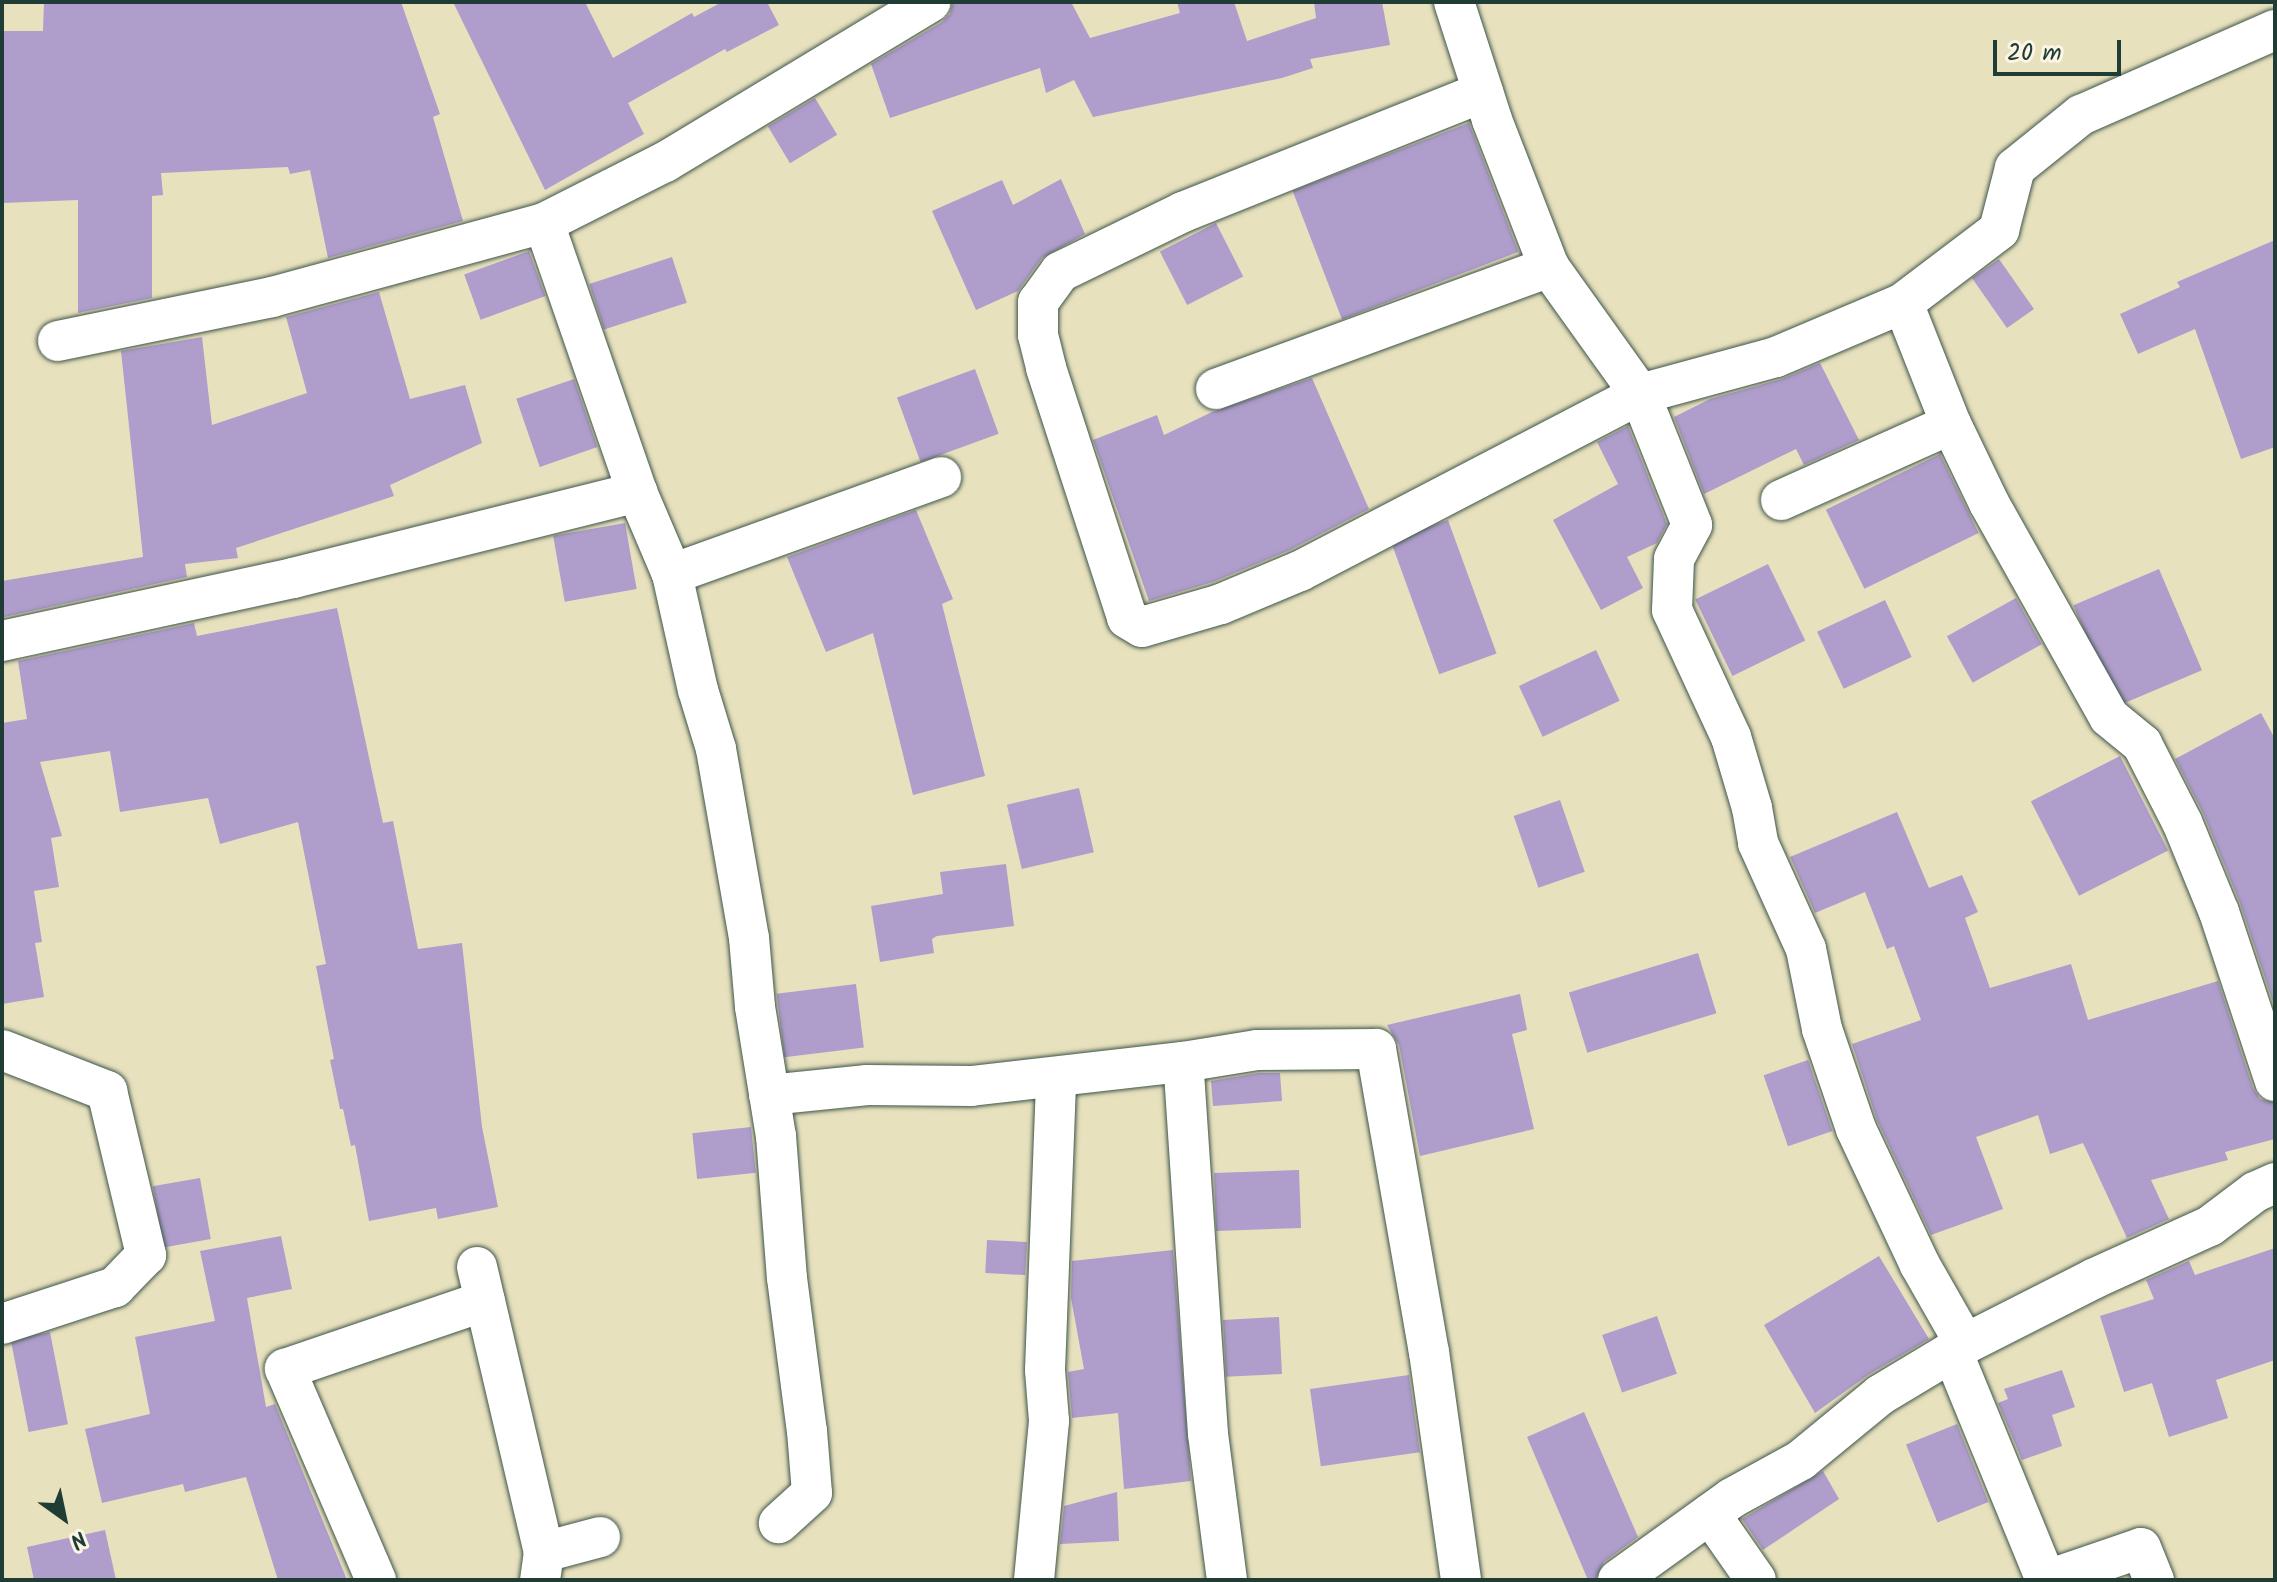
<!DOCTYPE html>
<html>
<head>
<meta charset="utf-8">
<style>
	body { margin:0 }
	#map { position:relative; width:2277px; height:1582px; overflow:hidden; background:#e8e1be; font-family:Kalam,sans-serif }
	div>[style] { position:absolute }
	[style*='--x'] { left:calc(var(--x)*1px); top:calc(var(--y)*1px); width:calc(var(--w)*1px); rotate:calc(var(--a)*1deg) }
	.building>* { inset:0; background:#af9dcb; transform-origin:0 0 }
	.roads { filter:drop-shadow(0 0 2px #3d5649) drop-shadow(0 0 2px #3d5649) }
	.minor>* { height:40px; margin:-20px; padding:0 20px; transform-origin:20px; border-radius:20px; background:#fff }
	span { translate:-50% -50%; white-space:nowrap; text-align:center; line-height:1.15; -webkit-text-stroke:7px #fcf5e5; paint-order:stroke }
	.frame { position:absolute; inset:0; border:4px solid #1f3d34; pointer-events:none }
	.north { position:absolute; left:24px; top:1478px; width:80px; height:80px; -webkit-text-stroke:6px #fcf5e5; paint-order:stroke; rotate:147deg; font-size:22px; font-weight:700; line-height:32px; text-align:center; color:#1f3d34 }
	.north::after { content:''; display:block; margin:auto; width:28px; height:36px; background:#1f3d34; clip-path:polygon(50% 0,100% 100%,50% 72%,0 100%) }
	.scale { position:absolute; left:1993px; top:40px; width:128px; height:36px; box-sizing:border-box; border:4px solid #1f3d34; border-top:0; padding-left:10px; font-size:24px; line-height:28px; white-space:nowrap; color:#1f3d34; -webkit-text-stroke:6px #fcf5e5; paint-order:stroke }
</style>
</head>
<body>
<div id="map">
	<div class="building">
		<i style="clip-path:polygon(44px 2px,401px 2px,440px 114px,433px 117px,463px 221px,328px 258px,310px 170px,290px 174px,288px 167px,161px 173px,163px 195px,152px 196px,152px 298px,78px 313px,78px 200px,2px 203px,4px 31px,43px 31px)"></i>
		<i style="clip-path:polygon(453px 2px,585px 2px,613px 58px,692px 13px,694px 17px,722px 2px,767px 2px,779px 25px,727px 52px,725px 49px,628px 103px,644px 134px,545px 190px)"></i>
		<i style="clip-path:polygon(953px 2px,1071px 2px,1090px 38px,1180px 13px,1177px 2px,1234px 2px,1247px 41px,1316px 18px,1314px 2px,1382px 2px,1390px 45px,1310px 59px,1313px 68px,1282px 78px,1093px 117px,1074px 80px,1046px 93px,1040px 68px,890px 118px,871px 64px,942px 22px,950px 14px)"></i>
		<i style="left:815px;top:98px;width:43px;height:55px;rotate:59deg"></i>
		<i style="left:1469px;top:123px;width:138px;height:189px;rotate:69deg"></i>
		<i style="clip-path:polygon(1061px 179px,1085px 234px,1042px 258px,1018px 291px,976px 310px,932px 211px,1002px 180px,1013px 205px)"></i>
		<i style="left:1216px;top:223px;width:60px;height:63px;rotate:63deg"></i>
		<i style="clip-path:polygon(2275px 240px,2275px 447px,2241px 459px,2195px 329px,2138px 354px,2120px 314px,2180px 287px,2177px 282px)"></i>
		<i style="left:529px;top:251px;width:48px;height:69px;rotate:70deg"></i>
		<i style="left:672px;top:257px;width:48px;height:87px;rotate:72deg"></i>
		<i style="left:1999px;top:259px;width:61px;height:33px;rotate:55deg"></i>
		<i style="clip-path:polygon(379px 292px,410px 399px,465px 385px,482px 443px,390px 485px,394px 496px,236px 548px,238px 558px,185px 564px,187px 577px,4px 617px,2px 581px,143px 557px,121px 351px,202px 337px,212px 425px,307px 393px,286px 317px)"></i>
		<i style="clip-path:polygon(1820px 363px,1859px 440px,1804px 465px,1796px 449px,1704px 494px,1674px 417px,1710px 399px,1782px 379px)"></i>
		<i style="left:975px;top:369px;width:69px;height:83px;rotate:70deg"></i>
		<i style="clip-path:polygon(1312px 378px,1369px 509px,1290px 550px,1213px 582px,1149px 601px,1093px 440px,1157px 415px,1164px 435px,1212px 412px)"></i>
		<i style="left:574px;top:379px;width:72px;height:61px;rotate:71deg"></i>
		<i style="clip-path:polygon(1628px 426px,1667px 524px,1657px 543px,1627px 557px,1643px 588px,1601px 610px,1553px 520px,1618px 484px,1597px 442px)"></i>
		<i style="left:1940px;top:454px;width:88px;height:127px;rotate:64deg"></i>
		<i style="clip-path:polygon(916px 510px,953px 599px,942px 604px,985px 776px,913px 795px,873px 633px,826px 652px,787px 557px)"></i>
		<i style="left:1448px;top:520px;width:142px;height:61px;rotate:70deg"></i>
		<i style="left:625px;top:523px;width:67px;height:73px;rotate:80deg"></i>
		<i style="left:1768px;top:564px;width:85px;height:81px;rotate:64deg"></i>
		<i style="left:2159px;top:569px;width:110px;height:93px;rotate:67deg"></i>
		<i style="left:2016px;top:598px;width:53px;height:79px;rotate:61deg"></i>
		<i style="left:1885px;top:600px;width:63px;height:75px;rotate:65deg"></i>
		<i style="clip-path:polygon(337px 608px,383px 823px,393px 821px,418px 949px,462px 943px,482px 1127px,498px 1207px,438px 1219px,436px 1208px,369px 1221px,355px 1145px,351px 1146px,343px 1109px,340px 1109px,330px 1060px,334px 1059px,316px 966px,326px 964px,298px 822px,220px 844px,208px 798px,120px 812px,110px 751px,40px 762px,62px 836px,51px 838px,59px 887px,34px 891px,42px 942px,35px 943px,44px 997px,2px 1004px,2px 723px,27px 719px,18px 661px,194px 623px,197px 636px)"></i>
		<i style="left:1596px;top:650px;width:56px;height:85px;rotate:65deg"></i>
		<i style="clip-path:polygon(2261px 713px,2275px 739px,2275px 1008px,2240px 903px,2203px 813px,2175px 759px)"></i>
		<i style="left:2120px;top:756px;width:106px;height:100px;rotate:63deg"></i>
		<i style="left:1079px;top:788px;width:66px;height:74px;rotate:77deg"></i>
		<i style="left:1560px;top:800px;width:76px;height:49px;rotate:71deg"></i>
		<i style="clip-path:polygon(1897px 812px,1929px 888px,1962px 875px,1978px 912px,1965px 918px,1990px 988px,2071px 964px,2088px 1020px,2218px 981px,2253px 1088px,2260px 1099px,2275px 1103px,2275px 1139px,2225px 1152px,2228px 1160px,2151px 1180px,2169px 1219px,2127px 1238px,2083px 1143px,2050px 1154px,2038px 1115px,1976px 1137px,2003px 1209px,1931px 1235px,1877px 1120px,1852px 1044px,1921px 1020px,1894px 946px,1887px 949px,1865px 892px,1815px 913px,1790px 857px)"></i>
		<i style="clip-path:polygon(1006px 864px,1014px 926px,937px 936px,932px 939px,934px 953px,880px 962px,871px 906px,943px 894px,940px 872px)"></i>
		<i style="left:1698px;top:953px;width:63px;height:135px;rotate:73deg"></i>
		<i style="left:856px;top:984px;width:64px;height:80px;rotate:83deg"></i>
		<i style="clip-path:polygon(1520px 994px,1527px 1030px,1512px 1034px,1534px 1129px,1420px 1156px,1399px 1045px,1387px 1025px)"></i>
		<i style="left:1808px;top:1060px;width:75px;height:47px;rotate:71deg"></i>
		<i style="clip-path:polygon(1259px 1073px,1280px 1073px,1282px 1101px,1213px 1106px,1211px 1081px)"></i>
		<i style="left:751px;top:1127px;width:46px;height:59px;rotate:84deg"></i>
		<i style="left:1299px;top:1170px;width:58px;height:85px;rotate:88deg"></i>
		<i style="left:200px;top:1178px;width:62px;height:48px;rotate:80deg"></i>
		<i style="clip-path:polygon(281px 1236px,292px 1289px,247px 1298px,266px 1407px,275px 1404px,347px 1580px,278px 1580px,246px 1477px,185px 1492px,183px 1484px,102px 1503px,85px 1429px,150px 1414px,135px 1337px,215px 1321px,200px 1251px)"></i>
		<i style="left:987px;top:1240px;width:40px;height:33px;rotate:3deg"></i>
		<i style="clip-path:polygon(2275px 1248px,2275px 1360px,2216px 1380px,2228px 1418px,2169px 1437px,2152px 1383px,2124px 1392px,2100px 1316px,2154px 1299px,2146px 1280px,2189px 1261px,2195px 1275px)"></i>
		<i style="clip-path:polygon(1173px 1250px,1191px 1481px,1124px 1489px,1118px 1413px,1072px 1418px,1068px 1372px,1084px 1369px,1071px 1298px,1072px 1261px)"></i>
		<i style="clip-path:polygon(1879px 1256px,1929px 1339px,1868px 1375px,1815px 1413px,1764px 1325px)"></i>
		<i style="left:1657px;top:1316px;width:61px;height:58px;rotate:71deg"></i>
		<i style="left:1279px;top:1317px;width:57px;height:56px;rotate:87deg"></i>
		<i style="left:50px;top:1332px;width:94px;height:40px;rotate:79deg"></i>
		<i style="clip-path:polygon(2062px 1370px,2075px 1407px,2052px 1415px,2062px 1446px,2022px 1460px,1998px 1403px,2008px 1399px,2004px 1389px)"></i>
		<i style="left:1409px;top:1375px;width:78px;height:100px;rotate:82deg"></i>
		<i style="clip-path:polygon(1584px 1412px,1638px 1537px,1604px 1562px,1595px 1580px,1588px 1580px,1527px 1437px)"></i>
		<i style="left:1957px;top:1424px;width:84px;height:55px;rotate:68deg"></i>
		<i style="clip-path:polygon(1823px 1471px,1839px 1499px,1763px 1550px,1742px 1519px)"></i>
		<i style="clip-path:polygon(1117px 1492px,1119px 1541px,1060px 1544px,1064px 1506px)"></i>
		<i style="clip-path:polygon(105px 1530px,116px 1580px,34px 1580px,27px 1547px)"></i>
	</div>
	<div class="roads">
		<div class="minor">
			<i style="--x:1454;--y:2;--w:124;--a:72.1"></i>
			<i style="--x:1492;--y:120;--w:158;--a:68.8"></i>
			<i style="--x:1549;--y:267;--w:156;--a:54.4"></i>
			<i style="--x:1640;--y:394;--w:141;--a:-15.2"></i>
			<i style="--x:1776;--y:357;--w:138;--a:-23"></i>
			<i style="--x:1903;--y:303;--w:121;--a:-37.2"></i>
			<i style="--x:1999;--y:230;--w:64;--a:-75.5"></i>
			<i style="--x:2015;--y:168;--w:85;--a:-38.8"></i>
			<i style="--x:2081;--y:115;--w:212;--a:-23.7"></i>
			<i style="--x:1483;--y:92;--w:323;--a:158.2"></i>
			<i style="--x:1183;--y:212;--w:137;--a:154"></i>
			<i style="--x:1060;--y:272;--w:37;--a:126"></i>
			<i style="--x:1038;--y:302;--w:33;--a:90"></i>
			<i style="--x:1038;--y:335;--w:34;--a:76"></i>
			<i style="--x:1046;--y:368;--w:263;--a:72"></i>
			<i style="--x:1127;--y:618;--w:17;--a:31"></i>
			<i style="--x:1142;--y:627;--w:82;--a:-16.2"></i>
			<i style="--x:1221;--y:604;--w:86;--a:-22.7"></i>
			<i style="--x:1300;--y:571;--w:383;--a:-27.5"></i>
			<i style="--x:1640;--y:394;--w:141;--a:68.3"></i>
			<i style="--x:1692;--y:525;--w:38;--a:118"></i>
			<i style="--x:1674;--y:559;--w:51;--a:92.2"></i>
			<i style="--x:1672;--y:610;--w:140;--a:65.1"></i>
			<i style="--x:1731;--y:737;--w:74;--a:73.5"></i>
			<i style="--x:1752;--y:808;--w:36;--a:80"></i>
			<i style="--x:1758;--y:843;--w:116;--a:65.6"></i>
			<i style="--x:1806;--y:949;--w:82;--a:78.7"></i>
			<i style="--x:1822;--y:1029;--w:106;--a:71.2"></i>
			<i style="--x:1856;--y:1129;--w:150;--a:64.8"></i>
			<i style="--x:1920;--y:1265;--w:91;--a:60.3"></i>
			<i style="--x:544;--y:223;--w:285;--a:70.9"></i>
			<i style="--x:1903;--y:303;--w:130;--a:68.4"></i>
			<i style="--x:1951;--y:424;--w:88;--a:64.3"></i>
			<i style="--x:1989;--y:503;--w:245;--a:60.7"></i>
			<i style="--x:2109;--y:717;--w:43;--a:39.3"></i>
			<i style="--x:2142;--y:744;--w:88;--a:62.9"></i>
			<i style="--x:2182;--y:822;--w:97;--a:67.7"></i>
			<i style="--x:2219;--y:912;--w:178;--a:71.7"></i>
			<i style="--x:58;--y:341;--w:218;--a:-11.6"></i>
			<i style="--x:272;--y:297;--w:282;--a:-15.2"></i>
			<i style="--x:544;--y:223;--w:136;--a:-26.8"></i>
			<i style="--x:665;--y:162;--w:310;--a:-31.1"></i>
			<i style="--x:1216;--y:389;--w:355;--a:-20.1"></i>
			<i style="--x:1781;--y:500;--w:186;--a:-24.1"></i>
			<i style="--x:672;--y:574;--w:286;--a:-19.8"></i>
			<i style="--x:2;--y:641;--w:298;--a:-12.2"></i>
			<i style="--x:293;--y:578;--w:355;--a:-14"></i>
			<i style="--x:637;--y:492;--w:89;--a:66.9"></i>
			<i style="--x:672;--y:574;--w:119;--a:77.4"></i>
			<i style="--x:698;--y:690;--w:62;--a:73"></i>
			<i style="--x:716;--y:749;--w:192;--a:80.1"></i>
			<i style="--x:749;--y:938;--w:69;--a:85"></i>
			<i style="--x:755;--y:1007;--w:131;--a:80.8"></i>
			<i style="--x:776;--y:1136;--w:142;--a:85.6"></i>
			<i style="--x:787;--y:1278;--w:154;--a:82.6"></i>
			<i style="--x:807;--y:1431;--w:62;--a:85.4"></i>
			<i style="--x:812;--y:1493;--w:45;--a:137.7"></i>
			<i style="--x:2;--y:1050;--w:113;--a:21.3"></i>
			<i style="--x:107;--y:1091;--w:169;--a:76.6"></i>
			<i style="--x:146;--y:1255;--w:45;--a:134.1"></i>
			<i style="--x:115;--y:1287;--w:119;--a:161.9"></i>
			<i style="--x:769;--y:1095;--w:99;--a:-5.8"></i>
			<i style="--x:867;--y:1085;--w:104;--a:0.6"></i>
			<i style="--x:971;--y:1086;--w:213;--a:-6.5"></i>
			<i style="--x:477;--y:1267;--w:293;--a:76.8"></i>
			<i style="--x:544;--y:1552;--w:28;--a:98"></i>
			<i style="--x:1952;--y:1351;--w:248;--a:67.7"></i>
			<i style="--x:1710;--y:1514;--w:80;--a:55.1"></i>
			<i style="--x:544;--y:1552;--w:58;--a:-15"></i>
			<i style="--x:376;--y:1580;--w:230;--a:-113.3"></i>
			<i style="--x:285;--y:1369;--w:211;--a:-18.8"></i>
			<i style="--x:1034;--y:1580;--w:160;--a:-84.6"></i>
			<i style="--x:1049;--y:1421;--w:51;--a:-94.5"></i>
			<i style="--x:1045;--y:1370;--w:292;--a:-87.8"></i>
			<i style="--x:1227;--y:1580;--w:147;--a:-97.4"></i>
			<i style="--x:1208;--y:1434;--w:373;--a:-93.8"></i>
			<i style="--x:1183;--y:1062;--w:75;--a:-9.2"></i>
			<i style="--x:1257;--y:1050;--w:119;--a:-0.5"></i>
			<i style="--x:1376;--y:1049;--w:308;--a:80.1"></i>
			<i style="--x:1429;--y:1352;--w:230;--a:82"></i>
			<i style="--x:1618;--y:1580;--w:140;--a:-35.7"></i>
			<i style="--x:1732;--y:1498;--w:79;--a:-28.8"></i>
			<i style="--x:1801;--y:1460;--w:102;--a:-39.4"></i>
			<i style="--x:1880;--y:1395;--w:99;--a:-31"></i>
			<i style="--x:1965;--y:1344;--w:144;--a:-26.9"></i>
			<i style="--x:2093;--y:1279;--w:128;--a:-24.4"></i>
			<i style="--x:2210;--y:1226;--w:56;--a:-37.1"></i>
			<i style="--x:2255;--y:1192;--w:22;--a:-24"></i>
			<i style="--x:2048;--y:1580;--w:98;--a:-19"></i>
			<i style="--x:2141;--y:1548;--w:35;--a:68"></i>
		</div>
	</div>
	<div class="frame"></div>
	<div class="north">N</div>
	<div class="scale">20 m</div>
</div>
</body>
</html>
